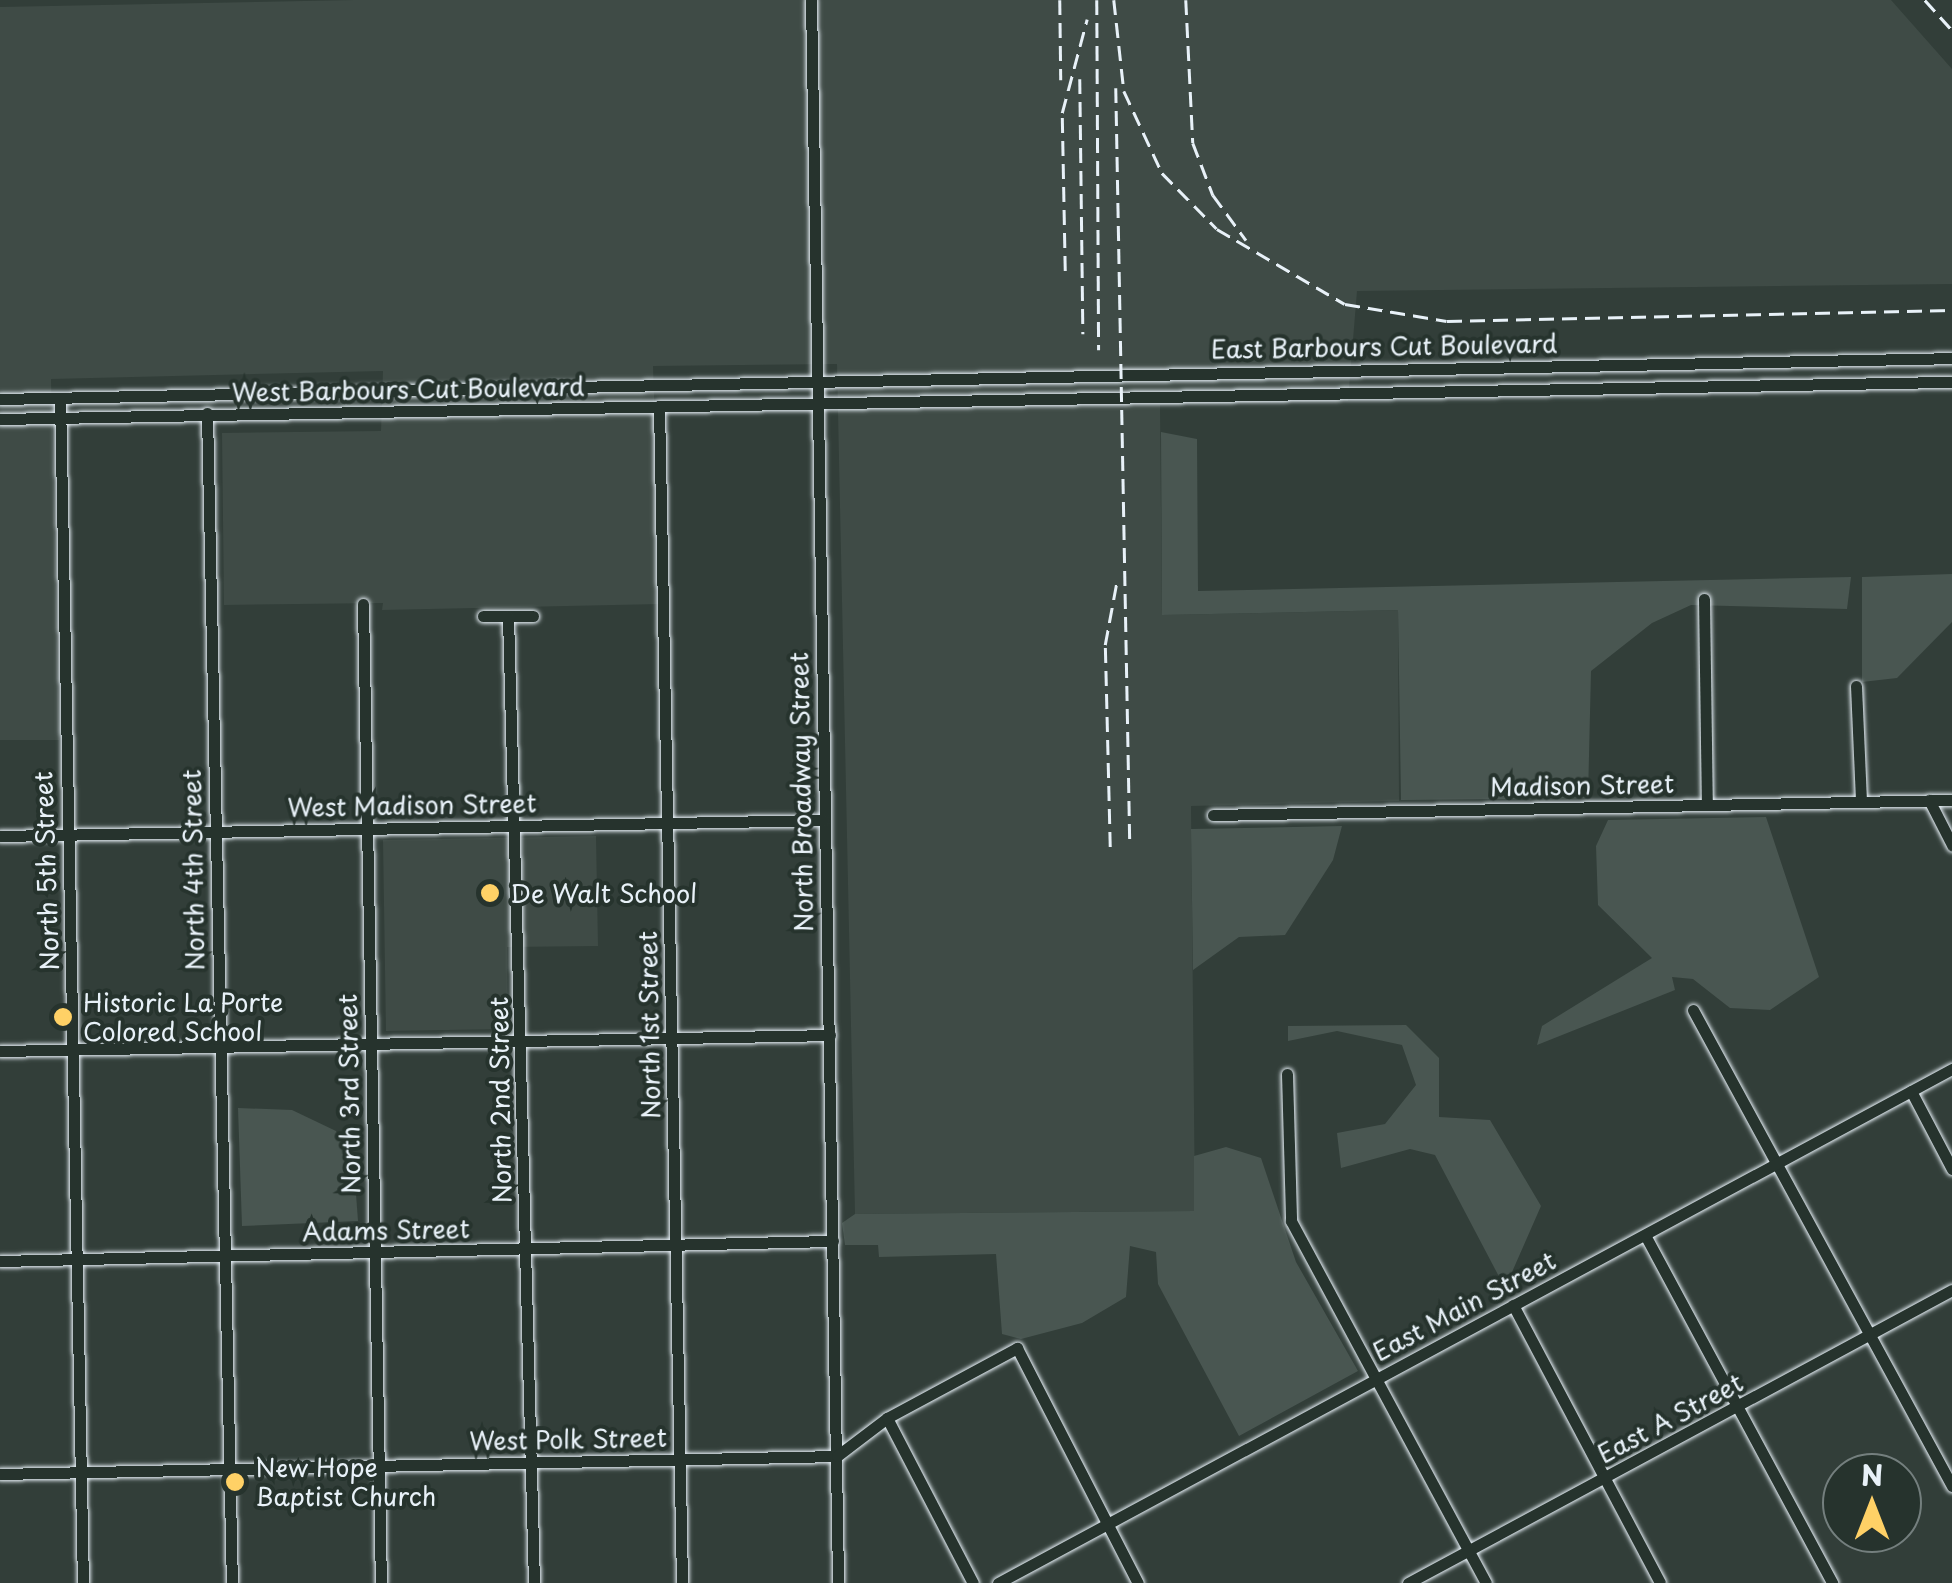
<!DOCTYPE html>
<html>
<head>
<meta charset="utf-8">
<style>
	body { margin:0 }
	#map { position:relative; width:1952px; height:1583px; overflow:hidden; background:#323e39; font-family:"Playpen Sans",sans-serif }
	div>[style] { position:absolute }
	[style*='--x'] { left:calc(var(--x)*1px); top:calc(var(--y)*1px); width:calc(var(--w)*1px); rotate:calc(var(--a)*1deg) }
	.built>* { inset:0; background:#3f4b46 }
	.green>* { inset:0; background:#495651 }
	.roads { filter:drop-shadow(0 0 2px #e8f1f8) drop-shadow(0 0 2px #e8f1f8) }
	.minor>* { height:11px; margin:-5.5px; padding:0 5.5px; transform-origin:5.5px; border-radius:5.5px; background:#26332d }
	.rail>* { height:2.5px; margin-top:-1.25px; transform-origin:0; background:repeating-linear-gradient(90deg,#e8f1f8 0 15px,transparent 0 23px) }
	.dots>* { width:28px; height:28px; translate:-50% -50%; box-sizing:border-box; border:5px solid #26332d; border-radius:50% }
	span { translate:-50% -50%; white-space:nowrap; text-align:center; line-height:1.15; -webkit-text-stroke:8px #26332d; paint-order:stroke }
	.street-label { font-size:25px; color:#e8f1f8 }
	.poi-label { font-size:25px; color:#e8f1f8 }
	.left { translate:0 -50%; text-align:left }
	.north { position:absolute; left:1822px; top:1453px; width:100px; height:100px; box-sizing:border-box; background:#26332d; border:2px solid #747f7e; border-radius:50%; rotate:0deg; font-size:28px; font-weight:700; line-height:40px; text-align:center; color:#e8f1f8 }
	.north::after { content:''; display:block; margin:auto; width:35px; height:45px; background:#ffd166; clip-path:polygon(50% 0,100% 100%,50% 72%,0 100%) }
</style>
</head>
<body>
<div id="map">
	<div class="built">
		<i style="clip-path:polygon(355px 0,1891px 0,1952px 69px,1952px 284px,1357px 291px,1348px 401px,1160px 405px,1162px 615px,1398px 610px,1399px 801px,1191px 806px,1195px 1211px,855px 1214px,837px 364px,653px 366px,661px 604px,382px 610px,383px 603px,224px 605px,222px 433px,381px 431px,383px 371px,51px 379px,59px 740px,0 740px,0 7px)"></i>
		<i style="clip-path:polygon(596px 836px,598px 946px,507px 947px,508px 1029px,386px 1031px,383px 840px)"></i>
	</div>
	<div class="green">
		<i style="clip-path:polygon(1161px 432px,1197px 439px,1198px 591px,1851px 577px,1847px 609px,1691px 605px,1652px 623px,1591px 671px,1588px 798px,1401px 800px,1398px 610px,1162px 615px)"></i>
		<i style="clip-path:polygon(1952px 574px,1952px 622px,1897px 678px,1862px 682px,1862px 577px)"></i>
		<i style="clip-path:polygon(1766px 817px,1819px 977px,1770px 1010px,1730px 1008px,1693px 979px,1672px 977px,1675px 990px,1537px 1045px,1542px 1026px,1652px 958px,1598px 905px,1596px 846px,1608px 820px)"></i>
		<i style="clip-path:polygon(1342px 826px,1333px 860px,1285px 935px,1239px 937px,1193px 970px,1191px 829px)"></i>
		<i style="clip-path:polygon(1406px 1025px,1439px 1058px,1439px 1117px,1490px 1120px,1541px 1206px,1505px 1288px,1435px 1155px,1410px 1149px,1341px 1168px,1337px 1133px,1385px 1124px,1416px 1085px,1402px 1045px,1337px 1031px,1288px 1041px,1288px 1026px)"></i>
		<i style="clip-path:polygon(238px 1108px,292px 1110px,336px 1131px,354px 1167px,358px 1221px,242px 1226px)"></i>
		<i style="clip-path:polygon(1226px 1147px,1261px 1158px,1296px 1262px,1358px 1371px,1239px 1436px,1158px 1284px,1156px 1252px,1130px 1246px,1126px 1297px,1082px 1323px,1021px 1339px,1002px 1334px,996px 1254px,879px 1257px,878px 1245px,845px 1245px,842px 1223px,855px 1214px,1194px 1211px,1194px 1156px)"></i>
	</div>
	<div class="roads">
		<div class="minor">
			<i style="--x:811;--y:0;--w:1583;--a:89.02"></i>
			<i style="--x:60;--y:398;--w:1185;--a:88.89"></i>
			<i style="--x:0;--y:399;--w:1952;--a:-1.2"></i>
			<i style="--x:659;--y:406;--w:1177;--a:88.88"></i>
			<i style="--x:207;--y:413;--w:1170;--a:88.78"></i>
			<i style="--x:0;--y:419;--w:1952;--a:-1.09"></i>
			<i style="--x:1704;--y:599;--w:206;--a:89.2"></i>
			<i style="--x:363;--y:604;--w:979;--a:88.95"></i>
			<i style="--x:483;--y:616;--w:50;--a:0"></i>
			<i style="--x:508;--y:616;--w:967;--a:88.46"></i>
			<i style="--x:1856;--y:686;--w:116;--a:87.5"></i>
			<i style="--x:1929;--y:800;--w:51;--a:62.9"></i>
			<i style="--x:1213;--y:815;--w:739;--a:-1.16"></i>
			<i style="--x:0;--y:836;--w:824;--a:-1.11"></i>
			<i style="--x:1693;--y:1010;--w:542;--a:61.45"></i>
			<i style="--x:0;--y:1051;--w:830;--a:-1.1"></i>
			<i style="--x:1287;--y:1074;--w:147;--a:88.4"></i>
			<i style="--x:1291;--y:1221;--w:411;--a:61.7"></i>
			<i style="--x:1911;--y:1091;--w:88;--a:62.3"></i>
			<i style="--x:1645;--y:1235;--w:395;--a:61.7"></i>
			<i style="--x:0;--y:1261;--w:833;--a:-1.38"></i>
			<i style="--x:1513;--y:1305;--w:314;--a:62.1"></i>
			<i style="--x:887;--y:1418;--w:186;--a:62.5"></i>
			<i style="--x:0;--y:1474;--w:837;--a:-1.23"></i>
			<i style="--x:837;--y:1456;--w:63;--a:-37.2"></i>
			<i style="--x:887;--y:1418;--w:148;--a:-28.3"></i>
			<i style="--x:1017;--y:1348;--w:264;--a:62.8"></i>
			<i style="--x:998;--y:1583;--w:1084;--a:-28.32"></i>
			<i style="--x:1408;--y:1583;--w:618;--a:-28.31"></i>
		</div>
	</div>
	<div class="rail">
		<i style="--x:1060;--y:0;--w:80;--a:89.3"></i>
		<i style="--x:1097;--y:0;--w:350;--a:89.7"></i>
		<i style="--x:1114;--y:0;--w:92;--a:83.7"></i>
		<i style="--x:1124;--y:91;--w:90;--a:65.1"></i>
		<i style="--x:1162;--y:173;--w:78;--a:45.5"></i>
		<i style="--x:1217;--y:229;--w:148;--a:30.4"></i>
		<i style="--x:1345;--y:304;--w:103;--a:9.5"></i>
		<i style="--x:1447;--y:321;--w:505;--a:-1.25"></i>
		<i style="--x:1186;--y:0;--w:143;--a:87.2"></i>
		<i style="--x:1193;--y:143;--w:56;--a:69"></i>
		<i style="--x:1213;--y:195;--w:56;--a:53.7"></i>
		<i style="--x:1925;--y:0;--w:40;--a:48"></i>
		<i style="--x:1080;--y:79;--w:255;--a:89.3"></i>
		<i style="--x:1116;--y:88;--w:755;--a:88.94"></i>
		<i style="--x:1065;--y:271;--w:158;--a:-91.1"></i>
		<i style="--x:1062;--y:113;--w:97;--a:-75.1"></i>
		<i style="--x:1110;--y:847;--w:202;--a:-91.4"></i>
		<i style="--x:1105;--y:645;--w:66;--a:-79.5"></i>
	</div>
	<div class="dots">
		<i style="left:490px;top:893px;background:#ffd166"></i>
		<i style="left:63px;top:1017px;background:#ffd166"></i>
		<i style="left:235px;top:1482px;background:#ffd166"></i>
	</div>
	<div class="street-label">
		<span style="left:1384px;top:346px;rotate:-1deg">East Barbours Cut Boulevard</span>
		<span style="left:408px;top:389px;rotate:-1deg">West Barbours Cut Boulevard</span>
		<span style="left:1582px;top:785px;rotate:-1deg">Madison Street</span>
		<span style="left:801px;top:792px;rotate:-91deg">North Broadway Street</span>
		<span style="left:412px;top:805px;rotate:-1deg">West Madison Street</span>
		<span style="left:193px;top:870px;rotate:-91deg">North 4th Street</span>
		<span style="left:46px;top:871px;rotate:-92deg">North 5th Street</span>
		<span style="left:649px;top:1025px;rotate:-91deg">North 1st Street</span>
		<span style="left:349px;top:1094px;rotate:-91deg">North 3rd Street</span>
		<span style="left:500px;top:1100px;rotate:-91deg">North 2nd Street</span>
		<span style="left:386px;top:1230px;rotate:-1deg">Adams Street</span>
		<span style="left:1464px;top:1306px;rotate:-28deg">East Main Street</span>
		<span style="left:1670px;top:1418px;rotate:-28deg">East A Street</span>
		<span style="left:568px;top:1439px;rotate:-1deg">West Polk Street</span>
	</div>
	<div class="poi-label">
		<span class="left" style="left:510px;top:893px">De Walt School</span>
		<span class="left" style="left:83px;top:1017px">Historic La Porte<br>Colored School</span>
		<span class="left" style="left:255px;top:1482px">New Hope<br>Baptist Church</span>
	</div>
	<div class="north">N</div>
</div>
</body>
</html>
